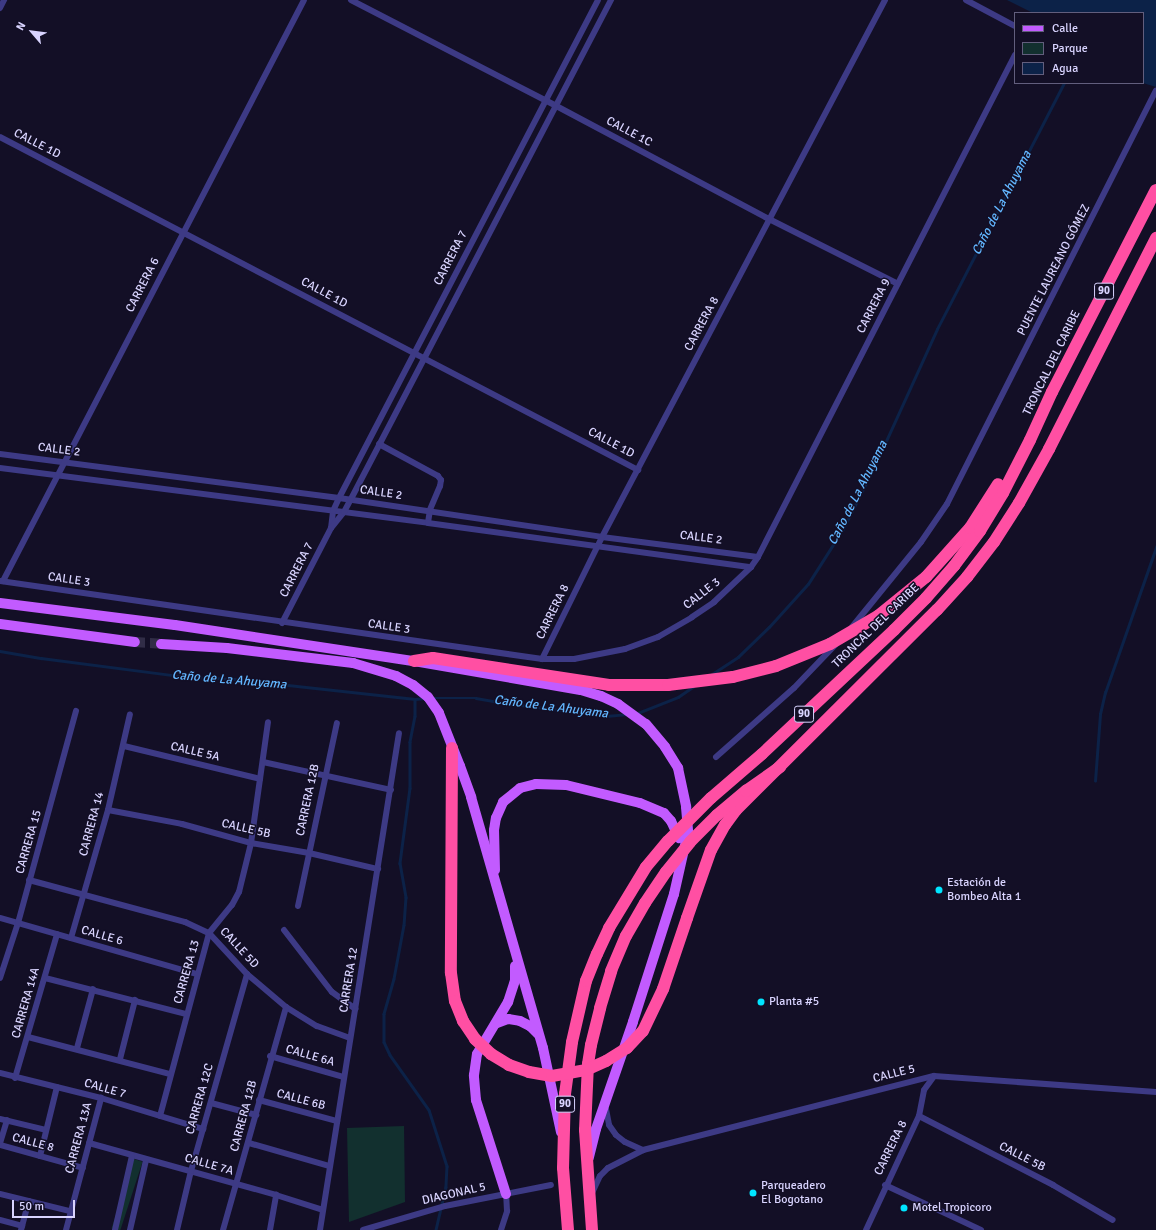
<!DOCTYPE html>
<html>
<head>
<meta charset="utf-8">
<style>
	body { margin:0 }
	#map { position:relative; width:1156px; height:1230px; overflow:hidden; background:#130f26; font-family:Signika,sans-serif }
	div>[style] { position:absolute }
	[style*='--x'] { left:calc(var(--x)*1px); top:calc(var(--y)*1px); width:calc(var(--w)*1px); rotate:calc(var(--a)*1deg) }
	.green>* { inset:0; background:#12302f; transform-origin:0 0 }
	.water>* { inset:0; background:#0c2248 }
	.stream>* { height:2.5px; margin:-1.25px; padding:0 1.25px; transform-origin:1.25px; border-radius:1.25px; background:#0c2248 }
	.primary-tunnel>* { height:10px; margin-top:-5px; transform-origin:0; background:repeating-linear-gradient(90deg,#312d47 0 10px,transparent 0 15px) }
	.street>* { height:6px; margin:-3px; padding:0 3px; transform-origin:3px; border-radius:3px; background:#3d3a85 }
	.primary>* { height:10px; margin:-5px; padding:0 5px; transform-origin:5px; border-radius:5px; background:#c25bff }
	.highway>* { height:12px; margin:-6px; padding:0 6px; transform-origin:6px; border-radius:6px; background:#ff4fa3 }
	.highway-bridge>* { height:12px; margin:-6px; padding:0 6px; transform-origin:6px; border-radius:6px; background:#ff4fa3 }
	.dots>* { width:11px; height:11px; translate:-50% -50%; box-sizing:border-box; border:2px solid #130f26; border-radius:50% }
	span { translate:-50% -50%; white-space:nowrap; text-align:center; line-height:1.15; -webkit-text-stroke:3px #130f26; paint-order:stroke }
	.shield-label span { padding:1px 3px; background:#130f26; border:1px solid; border-radius:3px; -webkit-text-stroke-width:0 }
	.shield-label { font-size:11px; color:#d9d4ff; font-weight:700 }
	.street-label { font-size:12px; color:#d9d4ff }
	.poi-label { font-size:12px; color:#d9d4ff }
	.left { translate:0 -50%; text-align:left }
	.water-label { font-size:13px; color:#62b6ff; font-style:italic }
	.legend { position:absolute; left:1014px; top:12px; width:130px; height:72px; box-sizing:border-box; background:#130f26; border:1px solid #625e7d; margin:0; padding:5px 7px; list-style:none; font-size:12px; color:#d9d4ff }
	.legend li { display:flex; align-items:center; gap:8px; height:20px }
	.legend b { width:20px; border:1px solid #625e7d }
	.north { position:absolute; left:12px; top:12px; width:40px; height:40px; -webkit-text-stroke:3px #130f26; paint-order:stroke; rotate:298deg; font-size:11px; font-weight:700; line-height:16px; text-align:center; color:#d9d4ff }
	.north::after { content:''; display:block; margin:auto; width:14px; height:18px; background:#d9d4ff; clip-path:polygon(50% 0,100% 100%,50% 72%,0 100%) }
	.scale { position:absolute; left:12px; top:1200px; width:63px; height:18px; box-sizing:border-box; border:2px solid #d9d4ff; border-top:0; padding-left:5px; font-size:12px; line-height:14px; white-space:nowrap; color:#d9d4ff; -webkit-text-stroke:3px #130f26; paint-order:stroke }
</style>
</head>
<body>
<div id="map">
	<div class="green">
		<i style="clip-path:polygon(404px 1126px,405px 1202px,349px 1222px,347px 1128px)"></i>
		<i style="left:134px;top:1159px;width:9px;height:73px;rotate:18deg"></i>
	</div>
	<div class="water">
		<i style="clip-path:polygon(1007px 0,1156px 0,1156px 87px,1143px 83px,1143px 13px,1033px 13px)"></i>
	</div>
	<div class="stream">
		<i style="--x:0;--y:651;--w:42;--a:9.7"></i>
		<i style="--x:41;--y:658;--w:148;--a:7.4"></i>
		<i style="--x:188;--y:677;--w:46;--a:2.5"></i>
		<i style="--x:234;--y:679;--w:182;--a:6.3"></i>
		<i style="--x:415;--y:699;--w:10;--a:-6"></i>
		<i style="--x:712;--y:674;--w:31;--a:-33"></i>
		<i style="--x:738;--y:657;--w:43;--a:-44.1"></i>
		<i style="--x:769;--y:627;--w:58;--a:-47.8"></i>
		<i style="--x:808;--y:584;--w:65;--a:-57.5"></i>
		<i style="--x:843;--y:529;--w:74;--a:-63.4"></i>
		<i style="--x:876;--y:463;--w:147;--a:-65.5"></i>
		<i style="--x:937;--y:329;--w:277;--a:-62.7"></i>
		<i style="--x:432;--y:698;--w:44;--a:0"></i>
		<i style="--x:476;--y:698;--w:29;--a:10"></i>
		<i style="--x:505;--y:703;--w:102;--a:7.3"></i>
		<i style="--x:606;--y:716;--w:21;--a:-5"></i>
		<i style="--x:415;--y:699;--w:17;--a:90"></i>
		<i style="--x:415;--y:716;--w:26;--a:101"></i>
		<i style="--x:410;--y:742;--w:46;--a:90"></i>
		<i style="--x:410;--y:788;--w:76;--a:97.6"></i>
		<i style="--x:400;--y:863;--w:35;--a:80"></i>
		<i style="--x:406;--y:897;--w:28;--a:94"></i>
		<i style="--x:404;--y:925;--w:55;--a:100.5"></i>
		<i style="--x:394;--y:979;--w:36;--a:106"></i>
		<i style="--x:384;--y:1014;--w:28;--a:90"></i>
		<i style="--x:384;--y:1042;--w:14;--a:65"></i>
		<i style="--x:390;--y:1055;--w:67;--a:54.7"></i>
		<i style="--x:429;--y:1110;--w:59;--a:72.2"></i>
		<i style="--x:447;--y:1166;--w:21;--a:93"></i>
		<i style="--x:446;--y:1187;--w:44;--a:103.1"></i>
		<i style="--x:638;--y:713;--w:43;--a:-21.8"></i>
		<i style="--x:678;--y:697;--w:18;--a:-34"></i>
		<i style="--x:1095;--y:781;--w:67;--a:-85.7"></i>
		<i style="--x:1100;--y:714;--w:22;--a:-77"></i>
		<i style="--x:1105;--y:693;--w:155;--a:-70.7"></i>
	</div>
	<div class="primary-tunnel">
		<i style="--x:135;--y:642;--w:26;--a:4"></i>
	</div>
	<div class="street">
		<i style="--x:351;--y:0;--w:218;--a:27.3"></i>
		<i style="--x:545;--y:100;--w:254;--a:28"></i>
		<i style="--x:769;--y:219;--w:144;--a:26.7"></i>
		<i style="--x:966;--y:0;--w:55;--a:28"></i>
		<i style="--x:0;--y:8;--w:9;--a:-63"></i>
		<i style="--x:0;--y:137;--w:720;--a:27.56"></i>
		<i style="--x:379;--y:444;--w:67;--a:28.5"></i>
		<i style="--x:438;--y:476;--w:5;--a:53"></i>
		<i style="--x:441;--y:480;--w:6;--a:99"></i>
		<i style="--x:440;--y:486;--w:26;--a:113"></i>
		<i style="--x:430;--y:510;--w:13;--a:99"></i>
		<i style="--x:0;--y:454;--w:342;--a:7.4"></i>
		<i style="--x:339;--y:498;--w:266;--a:8.4"></i>
		<i style="--x:602;--y:537;--w:157;--a:7.3"></i>
		<i style="--x:0;--y:468;--w:432;--a:7.3"></i>
		<i style="--x:428;--y:523;--w:326;--a:7.8"></i>
		<i style="--x:331;--y:528;--w:17;--a:-83"></i>
		<i style="--x:333;--y:511;--w:14;--a:-65"></i>
		<i style="--x:339;--y:498;--w:561;--a:-62.52"></i>
		<i style="--x:0;--y:581;--w:548;--a:8.19"></i>
		<i style="--x:542;--y:659;--w:32;--a:0"></i>
		<i style="--x:574;--y:659;--w:52;--a:-11.1"></i>
		<i style="--x:625;--y:649;--w:35;--a:-20"></i>
		<i style="--x:658;--y:637;--w:39;--a:-30"></i>
		<i style="--x:692;--y:617;--w:27;--a:-34"></i>
		<i style="--x:714;--y:602;--w:51;--a:-43.4"></i>
		<i style="--x:751;--y:567;--w:12;--a:-55"></i>
		<i style="--x:758;--y:557;--w:564;--a:-62.89"></i>
		<i style="--x:3;--y:581;--w:654;--a:-62.61"></i>
		<i style="--x:282;--y:623;--w:107;--a:-62.7"></i>
		<i style="--x:331;--y:528;--w:21;--a:-51"></i>
		<i style="--x:344;--y:512;--w:15;--a:-62"></i>
		<i style="--x:351;--y:499;--w:563;--a:-62.48"></i>
		<i style="--x:852;--y:627;--w:109;--a:-50.9"></i>
		<i style="--x:921;--y:542;--w:46;--a:-55.6"></i>
		<i style="--x:947;--y:504;--w:463;--a:-63.2"></i>
		<i style="--x:542;--y:659;--w:136;--a:-63.8"></i>
		<i style="--x:602;--y:537;--w:607;--a:-62.21"></i>
		<i style="--x:124;--y:746;--w:140;--a:13.6"></i>
		<i style="--x:716;--y:757;--w:104;--a:-41.5"></i>
		<i style="--x:794;--y:688;--w:61;--a:-46.3"></i>
		<i style="--x:263;--y:762;--w:131;--a:12.3"></i>
		<i style="--x:108;--y:810;--w:75;--a:10.7"></i>
		<i style="--x:182;--y:824;--w:72;--a:15.4"></i>
		<i style="--x:251;--y:843;--w:59;--a:9.8"></i>
		<i style="--x:309;--y:853;--w:71;--a:13.1"></i>
		<i style="--x:29;--y:880;--w:162;--a:15.1"></i>
		<i style="--x:185;--y:922;--w:26;--a:25"></i>
		<i style="--x:209;--y:933;--w:56;--a:47.2"></i>
		<i style="--x:247;--y:974;--w:51;--a:40.2"></i>
		<i style="--x:286;--y:1007;--w:36;--a:32"></i>
		<i style="--x:317;--y:1026;--w:35;--a:20"></i>
		<i style="--x:298;--y:906;--w:187;--a:-78"></i>
		<i style="--x:0;--y:918;--w:205;--a:15.9"></i>
		<i style="--x:284;--y:930;--w:78;--a:52.3"></i>
		<i style="--x:332;--y:992;--w:29;--a:36"></i>
		<i style="--x:71;--y:938;--w:133;--a:-73.9"></i>
		<i style="--x:108;--y:810;--w:98;--a:-77.1"></i>
		<i style="--x:0;--y:978;--w:58;--a:-71.9"></i>
		<i style="--x:18;--y:923;--w:220;--a:-74.7"></i>
		<i style="--x:45;--y:978;--w:146;--a:14.3"></i>
		<i style="--x:28;--y:1037;--w:147;--a:14.6"></i>
		<i style="--x:77;--y:1048;--w:61;--a:-74.8"></i>
		<i style="--x:270;--y:1056;--w:76;--a:16"></i>
		<i style="--x:120;--y:1059;--w:61;--a:-75.7"></i>
		<i style="--x:0;--y:1073;--w:104;--a:13.9"></i>
		<i style="--x:101;--y:1098;--w:107;--a:16.9"></i>
		<i style="--x:15;--y:1078;--w:150;--a:-73.7"></i>
		<i style="--x:259;--y:1100;--w:81;--a:15.1"></i>
		<i style="--x:211;--y:1103;--w:47;--a:14.9"></i>
		<i style="--x:606;--y:1109;--w:16;--a:79"></i>
		<i style="--x:609;--y:1125;--w:12;--a:55"></i>
		<i style="--x:616;--y:1135;--w:11;--a:38"></i>
		<i style="--x:625;--y:1142;--w:20;--a:24"></i>
		<i style="--x:160;--y:1116;--w:189;--a:-75"></i>
		<i style="--x:209;--y:933;--w:36;--a:-51"></i>
		<i style="--x:232;--y:905;--w:15;--a:-62"></i>
		<i style="--x:239;--y:892;--w:50;--a:-76.2"></i>
		<i style="--x:251;--y:843;--w:122;--a:-82"></i>
		<i style="--x:919;--y:1116;--w:151;--a:27.2"></i>
		<i style="--x:1053;--y:1185;--w:69;--a:30.3"></i>
		<i style="--x:0;--y:1119;--w:47;--a:13.4"></i>
		<i style="--x:0;--y:1143;--w:24;--a:-73"></i>
		<i style="--x:89;--y:1143;--w:194;--a:15.5"></i>
		<i style="--x:276;--y:1195;--w:49;--a:17.7"></i>
		<i style="--x:249;--y:1143;--w:83;--a:16"></i>
		<i style="--x:0;--y:1145;--w:86;--a:15.5"></i>
		<i style="--x:40;--y:1156;--w:71;--a:-76.2"></i>
		<i style="--x:885;--y:1185;--w:106;--a:25.1"></i>
		<i style="--x:592;--y:1193;--w:19;--a:-65"></i>
		<i style="--x:600;--y:1176;--w:11;--a:-45"></i>
		<i style="--x:608;--y:1168;--w:39;--a:-27"></i>
		<i style="--x:643;--y:1150;--w:300;--a:-14.3"></i>
		<i style="--x:934;--y:1076;--w:223;--a:4.1"></i>
		<i style="--x:0;--y:1194;--w:72;--a:13.7"></i>
		<i style="--x:0;--y:1220;--w:23;--a:15"></i>
		<i style="--x:21;--y:1230;--w:30;--a:-75"></i>
		<i style="--x:66;--y:1230;--w:137;--a:-75.1"></i>
		<i style="--x:115;--y:1230;--w:76;--a:-77.1"></i>
		<i style="--x:130;--y:1230;--w:72;--a:-77.1"></i>
		<i style="--x:177;--y:1230;--w:61;--a:-76.7"></i>
		<i style="--x:191;--y:1171;--w:205;--a:-74.1"></i>
		<i style="--x:223;--y:1230;--w:232;--a:-74.2"></i>
		<i style="--x:270;--y:1230;--w:36;--a:-80"></i>
		<i style="--x:320;--y:1230;--w:503;--a:-80.97"></i>
		<i style="--x:363;--y:1230;--w:85;--a:-16.3"></i>
		<i style="--x:445;--y:1206;--w:108;--a:-11.2"></i>
		<i style="--x:501;--y:1230;--w:20;--a:-72"></i>
		<i style="--x:507;--y:1211;--w:17;--a:-93"></i>
		<i style="--x:866;--y:1230;--w:126;--a:-65.1"></i>
		<i style="--x:919;--y:1116;--w:26;--a:-79"></i>
		<i style="--x:924;--y:1090;--w:17;--a:-54"></i>
	</div>
	<div class="primary">
		<i style="--x:0;--y:603;--w:176;--a:7.2"></i>
		<i style="--x:175;--y:625;--w:242;--a:8.6"></i>
		<i style="--x:414;--y:661;--w:169;--a:9.9"></i>
		<i style="--x:581;--y:690;--w:21;--a:17"></i>
		<i style="--x:601;--y:696;--w:19;--a:25"></i>
		<i style="--x:618;--y:704;--w:34;--a:36"></i>
		<i style="--x:646;--y:724;--w:30;--a:50"></i>
		<i style="--x:665;--y:747;--w:25;--a:58"></i>
		<i style="--x:678;--y:768;--w:40;--a:78"></i>
		<i style="--x:686;--y:807;--w:25;--a:85"></i>
		<i style="--x:688;--y:832;--w:64;--a:102.7"></i>
		<i style="--x:674;--y:894;--w:134;--a:107.8"></i>
		<i style="--x:633;--y:1022;--w:113;--a:109.1"></i>
		<i style="--x:596;--y:1129;--w:30;--a:104"></i>
		<i style="--x:0;--y:624;--w:136;--a:7.6"></i>
		<i style="--x:161;--y:644;--w:66;--a:3.5"></i>
		<i style="--x:227;--y:648;--w:127;--a:6.8"></i>
		<i style="--x:353;--y:663;--w:45;--a:16.8"></i>
		<i style="--x:396;--y:676;--w:19;--a:28"></i>
		<i style="--x:413;--y:685;--w:19;--a:39"></i>
		<i style="--x:428;--y:697;--w:19;--a:55"></i>
		<i style="--x:439;--y:713;--w:57;--a:68.4"></i>
		<i style="--x:460;--y:766;--w:33;--a:70"></i>
		<i style="--x:471;--y:797;--w:261;--a:74"></i>
		<i style="--x:543;--y:1048;--w:86;--a:77.9"></i>
		<i style="--x:495;--y:870;--w:40;--a:-91.4"></i>
		<i style="--x:494;--y:830;--w:12;--a:-81"></i>
		<i style="--x:496;--y:818;--w:17;--a:-66"></i>
		<i style="--x:503;--y:802;--w:22;--a:-39"></i>
		<i style="--x:520;--y:788;--w:16;--a:-14"></i>
		<i style="--x:536;--y:784;--w:30;--a:2"></i>
		<i style="--x:566;--y:785;--w:76;--a:13.7"></i>
		<i style="--x:640;--y:803;--w:26;--a:23"></i>
		<i style="--x:664;--y:813;--w:11;--a:49"></i>
		<i style="--x:671;--y:821;--w:19;--a:65"></i>
		<i style="--x:497;--y:1023;--w:12;--a:-20"></i>
		<i style="--x:508;--y:1019;--w:12;--a:9"></i>
		<i style="--x:520;--y:1021;--w:11;--a:27"></i>
		<i style="--x:530;--y:1026;--w:11;--a:45"></i>
		<i style="--x:506;--y:1194;--w:99;--a:-107.7"></i>
		<i style="--x:476;--y:1100;--w:25;--a:-95"></i>
		<i style="--x:474;--y:1075;--w:21;--a:-82"></i>
		<i style="--x:477;--y:1054;--w:61;--a:-59.2"></i>
		<i style="--x:508;--y:1002;--w:23;--a:-72"></i>
		<i style="--x:515;--y:980;--w:14;--a:-90"></i>
	</div>
	<div class="highway">
		<i style="--x:1052;--y:392;--w:227;--a:-62.8"></i>
		<i style="--x:414;--y:661;--w:19;--a:-9"></i>
		<i style="--x:433;--y:658;--w:178;--a:8.7"></i>
		<i style="--x:452;--y:748;--w:225;--a:90.3"></i>
		<i style="--x:451;--y:973;--w:28;--a:82"></i>
		<i style="--x:687;--y:918;--w:72;--a:-70.6"></i>
		<i style="--x:711;--y:850;--w:29;--a:-61"></i>
		<i style="--x:725;--y:825;--w:19;--a:-54"></i>
		<i style="--x:736;--y:810;--w:284;--a:-44.9"></i>
		<i style="--x:937;--y:610;--w:45;--a:-47.7"></i>
		<i style="--x:967;--y:577;--w:44;--a:-52.4"></i>
		<i style="--x:994;--y:542;--w:46;--a:-57.3"></i>
		<i style="--x:1019;--y:503;--w:62;--a:-60.9"></i>
		<i style="--x:1049;--y:449;--w:237;--a:-63.1"></i>
		<i style="--x:591;--y:1045;--w:19;--a:99"></i>
		<i style="--x:588;--y:1064;--w:66;--a:92.6"></i>
		<i style="--x:585;--y:1130;--w:100;--a:86"></i>
		<i style="--x:568;--y:1230;--w:62;--a:-94.6"></i>
		<i style="--x:563;--y:1168;--w:74;--a:-88.5"></i>
		<i style="--x:565;--y:1094;--w:52;--a:-82.3"></i>
	</div>
	<div class="highway-bridge">
		<i style="--x:609;--y:685;--w:59;--a:0"></i>
		<i style="--x:668;--y:685;--w:65;--a:-7"></i>
		<i style="--x:733;--y:677;--w:44;--a:-14.3"></i>
		<i style="--x:776;--y:666;--w:58;--a:-22.2"></i>
		<i style="--x:830;--y:644;--w:56;--a:-30.3"></i>
		<i style="--x:878;--y:616;--w:62;--a:-39.1"></i>
		<i style="--x:926;--y:577;--w:66;--a:-48.1"></i>
		<i style="--x:970;--y:528;--w:52;--a:-57.5"></i>
		<i style="--x:455;--y:1001;--w:22;--a:68"></i>
		<i style="--x:463;--y:1021;--w:22;--a:56"></i>
		<i style="--x:475;--y:1039;--w:22;--a:43"></i>
		<i style="--x:491;--y:1054;--w:21;--a:31"></i>
		<i style="--x:509;--y:1065;--w:21;--a:19"></i>
		<i style="--x:529;--y:1072;--w:23;--a:10"></i>
		<i style="--x:552;--y:1076;--w:35;--a:-10"></i>
		<i style="--x:586;--y:1070;--w:22;--a:-24"></i>
		<i style="--x:606;--y:1061;--w:25;--a:-32"></i>
		<i style="--x:627;--y:1048;--w:23;--a:-47"></i>
		<i style="--x:643;--y:1031;--w:47;--a:-64.5"></i>
		<i style="--x:663;--y:989;--w:75;--a:-71.3"></i>
		<i style="--x:572;--y:1042;--w:63;--a:-77.1"></i>
		<i style="--x:586;--y:981;--w:29;--a:-68"></i>
		<i style="--x:597;--y:954;--w:29;--a:-65"></i>
		<i style="--x:609;--y:928;--w:71;--a:-58.8"></i>
		<i style="--x:646;--y:867;--w:34;--a:-50"></i>
		<i style="--x:668;--y:841;--w:61;--a:-45"></i>
		<i style="--x:711;--y:798;--w:67;--a:-40.8"></i>
		<i style="--x:762;--y:754;--w:181;--a:-43.2"></i>
		<i style="--x:894;--y:630;--w:45;--a:-45"></i>
		<i style="--x:926;--y:598;--w:43;--a:-48.8"></i>
		<i style="--x:954;--y:566;--w:44;--a:-53.4"></i>
		<i style="--x:980;--y:531;--w:44;--a:-58.8"></i>
		<i style="--x:1003;--y:493;--w:59;--a:-63"></i>
		<i style="--x:1030;--y:440;--w:53;--a:-65.4"></i>
		<i style="--x:591;--y:1045;--w:38;--a:-76"></i>
		<i style="--x:600;--y:1008;--w:39;--a:-73"></i>
		<i style="--x:611;--y:971;--w:38;--a:-67"></i>
		<i style="--x:626;--y:936;--w:38;--a:-60"></i>
		<i style="--x:645;--y:903;--w:37;--a:-56"></i>
		<i style="--x:666;--y:872;--w:38;--a:-51"></i>
		<i style="--x:690;--y:842;--w:38;--a:-45"></i>
		<i style="--x:717;--y:815;--w:38;--a:-40"></i>
		<i style="--x:746;--y:791;--w:42;--a:-35.2"></i>
	</div>
	<div class="dots">
		<i style="left:939px;top:890px;background:#00e5ff"></i>
		<i style="left:761px;top:1002px;background:#00e5ff"></i>
		<i style="left:753px;top:1193px;background:#00e5ff"></i>
		<i style="left:904px;top:1208px;background:#00e5ff"></i>
	</div>
	<div class="shield-label">
		<span style="left:1104px;top:291px">90</span>
		<span style="left:804px;top:714px">90</span>
		<span style="left:565px;top:1104px">90</span>
	</div>
	<div class="street-label">
		<span style="left:629px;top:132px;rotate:28deg">CALLE 1C</span>
		<span style="left:37px;top:144px;rotate:27deg">CALLE 1D</span>
		<span style="left:451px;top:258px;rotate:-63deg">CARRERA 7</span>
		<span style="left:1054px;top:270px;rotate:-63deg">PUENTE LAUREANO GÓMEZ</span>
		<span style="left:143px;top:285px;rotate:-63deg">CARRERA 6</span>
		<span style="left:324px;top:293px;rotate:28deg">CALLE 1D</span>
		<span style="left:874px;top:306px;rotate:-63deg">CARRERA 9</span>
		<span style="left:702px;top:324px;rotate:-62deg">CARRERA 8</span>
		<span style="left:1052px;top:363px;rotate:-64deg">TRONCAL DEL CARIBE</span>
		<span style="left:611px;top:443px;rotate:28deg">CALLE 1D</span>
		<span style="left:59px;top:450px;rotate:7deg">CALLE 2</span>
		<span style="left:381px;top:493px;rotate:8deg">CALLE 2</span>
		<span style="left:701px;top:538px;rotate:7deg">CALLE 2</span>
		<span style="left:297px;top:570px;rotate:-63deg">CARRERA 7</span>
		<span style="left:69px;top:580px;rotate:8deg">CALLE 3</span>
		<span style="left:702px;top:594px;rotate:-38deg">CALLE 3</span>
		<span style="left:553px;top:612px;rotate:-64deg">CARRERA 8</span>
		<span style="left:876px;top:626px;rotate:-44deg">TRONCAL DEL CARIBE</span>
		<span style="left:389px;top:627px;rotate:8deg">CALLE 3</span>
		<span style="left:195px;top:752px;rotate:13deg">CALLE 5A</span>
		<span style="left:308px;top:800px;rotate:-78deg">CARRERA 12B</span>
		<span style="left:92px;top:824px;rotate:-75deg">CARRERA 14</span>
		<span style="left:246px;top:829px;rotate:13deg">CALLE 5B</span>
		<span style="left:29px;top:842px;rotate:-74deg">CARRERA 15</span>
		<span style="left:102px;top:936px;rotate:16deg">CALLE 6</span>
		<span style="left:239px;top:948px;rotate:47deg">CALLE 5D</span>
		<span style="left:187px;top:972px;rotate:-74deg">CARRERA 13</span>
		<span style="left:349px;top:980px;rotate:-81deg">CARRERA 12</span>
		<span style="left:26px;top:1003px;rotate:-74deg">CARRERA 14A</span>
		<span style="left:310px;top:1056px;rotate:16deg">CALLE 6A</span>
		<span style="left:894px;top:1074px;rotate:-14deg">CALLE 5</span>
		<span style="left:105px;top:1089px;rotate:16deg">CALLE 7</span>
		<span style="left:200px;top:1099px;rotate:-74deg">CARRERA 12C</span>
		<span style="left:301px;top:1100px;rotate:15deg">CALLE 6B</span>
		<span style="left:244px;top:1116px;rotate:-75deg">CARRERA 12B</span>
		<span style="left:79px;top:1138px;rotate:-75deg">CARRERA 13A</span>
		<span style="left:33px;top:1143px;rotate:15deg">CALLE 8</span>
		<span style="left:891px;top:1148px;rotate:-64deg">CARRERA 8</span>
		<span style="left:1022px;top:1157px;rotate:27deg">CALLE 5B</span>
		<span style="left:209px;top:1165px;rotate:16deg">CALLE 7A</span>
		<span style="left:454px;top:1194px;rotate:-13deg">DIAGONAL 5</span>
	</div>
	<div class="poi-label">
		<span class="left" style="left:947px;top:890px">Estación de<br>Bombeo Alta 1</span>
		<span class="left" style="left:769px;top:1002px">Planta #5</span>
		<span class="left" style="left:761px;top:1193px">Parqueadero<br>El Bogotano</span>
		<span class="left" style="left:912px;top:1208px">Motel Tropicoro</span>
	</div>
	<div class="water-label">
		<span style="left:1002px;top:203px;rotate:-63deg">Caño de La Ahuyama</span>
		<span style="left:858px;top:493px;rotate:-63deg">Caño de La Ahuyama</span>
		<span style="left:229px;top:680px;rotate:5deg">Caño de La Ahuyama</span>
		<span style="left:551px;top:707px;rotate:7deg">Caño de La Ahuyama</span>
	</div>
	<ul class="legend">
	<li><b style="height:5px;background:#c25bff"></b>Calle</li>
	<li><b style="height:11px;background:#12302f"></b>Parque</li>
	<li><b style="height:11px;background:#0c2248"></b>Agua</li>
	</ul>
	<div class="north">N</div>
	<div class="scale">50 m</div>
</div>
</body>
</html>
